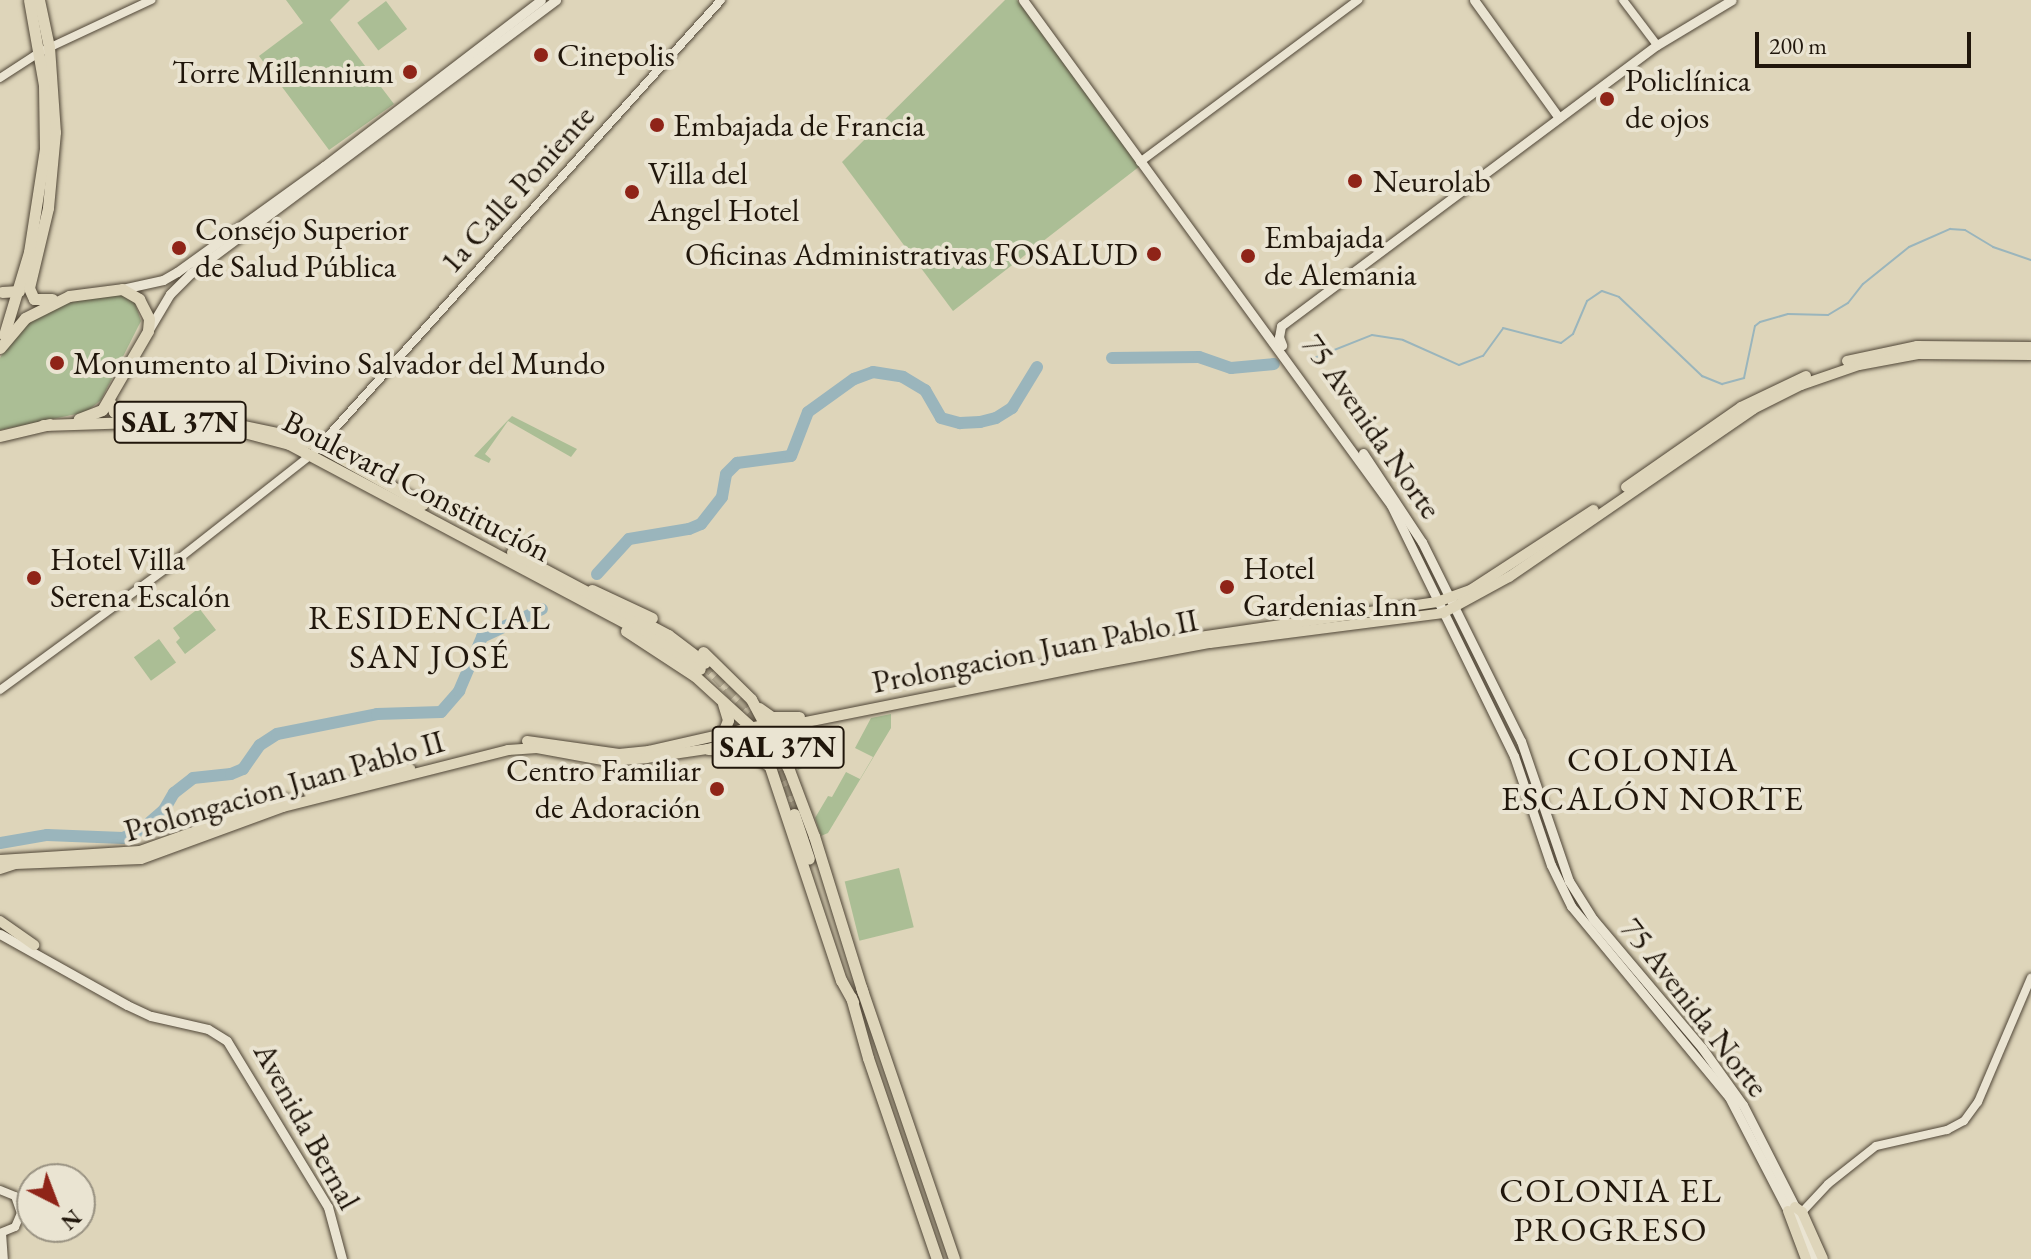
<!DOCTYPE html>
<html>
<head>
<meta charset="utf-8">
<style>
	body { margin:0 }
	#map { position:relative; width:2031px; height:1259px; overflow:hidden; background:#ded5ba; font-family:"EB Garamond",serif }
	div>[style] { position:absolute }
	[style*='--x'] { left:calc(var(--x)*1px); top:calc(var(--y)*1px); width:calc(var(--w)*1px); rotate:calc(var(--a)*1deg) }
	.green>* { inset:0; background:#abbe95; transform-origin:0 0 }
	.stream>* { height:2px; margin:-1px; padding:0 1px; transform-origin:1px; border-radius:1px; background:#9ab5bc }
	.river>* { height:12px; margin:-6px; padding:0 6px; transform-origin:6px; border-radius:6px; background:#9ab5bc }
	.trunk-tunnel>* { height:11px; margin-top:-5.5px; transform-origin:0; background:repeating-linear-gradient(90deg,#b8af97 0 11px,transparent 0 16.5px) }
	.roads { filter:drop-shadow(0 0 2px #504637) drop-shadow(0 0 2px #504637) }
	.tertiary>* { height:8px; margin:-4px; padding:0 4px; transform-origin:4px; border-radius:4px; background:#eae4d2 }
	.secondary>* { height:9px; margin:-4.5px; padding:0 4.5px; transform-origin:4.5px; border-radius:4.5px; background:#eae4d2 }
	.primary>* { height:10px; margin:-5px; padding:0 5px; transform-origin:5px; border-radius:5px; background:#ded5ba }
	.trunk>* { height:11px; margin:-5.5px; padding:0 5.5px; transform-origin:5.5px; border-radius:5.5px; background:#ded5ba }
	.dots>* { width:22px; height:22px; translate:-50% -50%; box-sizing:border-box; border:4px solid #eae4d2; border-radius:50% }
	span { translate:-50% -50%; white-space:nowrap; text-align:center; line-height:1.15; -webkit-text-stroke:8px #eae4d2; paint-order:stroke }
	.shield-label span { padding:2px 6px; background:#eae4d2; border:2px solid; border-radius:6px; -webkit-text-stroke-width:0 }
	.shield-label { font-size:30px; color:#20160b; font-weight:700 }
	.poi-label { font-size:32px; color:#20160b }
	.left { translate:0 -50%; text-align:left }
	.right { translate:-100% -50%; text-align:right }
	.street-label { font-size:32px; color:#20160b }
	.neighbourhood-label { font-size:34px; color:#20160b; letter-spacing:2px }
	.north { position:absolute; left:16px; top:1163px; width:80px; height:80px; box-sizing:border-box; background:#eae4d2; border:2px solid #999282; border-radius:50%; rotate:138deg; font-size:22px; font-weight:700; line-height:32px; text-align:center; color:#20160b }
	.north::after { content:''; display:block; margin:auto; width:28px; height:36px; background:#8f2418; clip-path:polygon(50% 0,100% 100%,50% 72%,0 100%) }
	.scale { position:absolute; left:1755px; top:32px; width:216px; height:36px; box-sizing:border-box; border:4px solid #20160b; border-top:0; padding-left:10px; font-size:24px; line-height:28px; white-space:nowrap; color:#20160b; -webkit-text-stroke:6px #eae4d2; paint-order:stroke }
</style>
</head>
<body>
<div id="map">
	<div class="green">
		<i style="clip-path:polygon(286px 0,350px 0,330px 20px,394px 104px,329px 150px,259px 56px,303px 23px)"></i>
		<i style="clip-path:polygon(1005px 0,1017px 0,1140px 166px,953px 311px,842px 162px)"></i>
		<i style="left:386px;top:1px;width:35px;height:36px;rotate:53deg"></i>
		<i style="clip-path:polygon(109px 294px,123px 295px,135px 303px,141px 321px,101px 400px,86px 412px,0 430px,0 358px,17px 329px,57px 305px)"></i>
		<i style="clip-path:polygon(512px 416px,577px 449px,571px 457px,508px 421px,485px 454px,491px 459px,489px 463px,474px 456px)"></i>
		<i style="clip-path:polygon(199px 608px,216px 630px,185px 654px,176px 642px,180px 638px,173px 628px)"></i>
		<i style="left:159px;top:639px;width:29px;height:31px;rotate:54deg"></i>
		<i style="clip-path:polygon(891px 714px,891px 728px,828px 833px,821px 836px,815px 818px,828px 796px,832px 797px,846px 772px,860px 779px,873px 757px,855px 748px,871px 718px)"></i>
		<i style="clip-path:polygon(816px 732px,819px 761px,798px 770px,794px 752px,800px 740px)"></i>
		<i style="left:899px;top:868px;width:61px;height:56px;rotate:76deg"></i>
	</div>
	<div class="stream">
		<i style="--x:1314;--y:358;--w:62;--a:-21.6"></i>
		<i style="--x:1372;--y:335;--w:31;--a:9"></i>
		<i style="--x:1403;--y:340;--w:61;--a:24.1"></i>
		<i style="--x:1459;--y:365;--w:26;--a:-21"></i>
		<i style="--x:1483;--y:356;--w:34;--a:-54"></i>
		<i style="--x:1503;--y:328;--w:60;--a:14.5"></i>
		<i style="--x:1561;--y:343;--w:15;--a:-37"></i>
		<i style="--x:1573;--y:334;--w:36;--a:-67"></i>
		<i style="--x:1587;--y:301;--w:18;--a:-34"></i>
		<i style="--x:1602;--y:291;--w:18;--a:19"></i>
		<i style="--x:1619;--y:297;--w:115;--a:43.6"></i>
		<i style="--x:1702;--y:376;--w:22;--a:22"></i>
		<i style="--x:1722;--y:384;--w:23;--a:-15"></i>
		<i style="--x:1744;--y:378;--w:53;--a:-78.1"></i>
		<i style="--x:1755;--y:326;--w:6;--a:-39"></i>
		<i style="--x:1760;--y:322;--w:29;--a:-16"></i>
		<i style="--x:1788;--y:314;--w:40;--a:1.4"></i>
		<i style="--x:1828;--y:315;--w:23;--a:-31"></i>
		<i style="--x:1848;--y:303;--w:24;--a:-52"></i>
		<i style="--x:1863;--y:284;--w:59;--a:-38.8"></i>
		<i style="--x:1909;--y:247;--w:45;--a:-23.7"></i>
		<i style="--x:1950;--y:229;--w:15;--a:4"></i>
		<i style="--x:1965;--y:230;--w:33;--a:31"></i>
		<i style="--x:1993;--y:247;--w:40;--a:18.9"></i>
	</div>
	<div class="river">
		<i style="--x:1112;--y:358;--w:87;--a:-0.7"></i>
		<i style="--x:1199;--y:357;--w:34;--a:19"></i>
		<i style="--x:1231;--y:368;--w:43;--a:-5.3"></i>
		<i style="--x:597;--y:574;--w:47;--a:-47.6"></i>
		<i style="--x:629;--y:539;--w:61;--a:-9.5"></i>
		<i style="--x:689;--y:529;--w:13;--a:-23"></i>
		<i style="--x:701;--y:524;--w:34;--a:-52"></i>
		<i style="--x:722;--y:497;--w:23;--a:-80"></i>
		<i style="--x:726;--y:474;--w:16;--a:-45"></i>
		<i style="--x:737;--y:463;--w:54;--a:-7.4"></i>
		<i style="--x:791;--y:456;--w:47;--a:-68.9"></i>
		<i style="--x:808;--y:412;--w:57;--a:-35.7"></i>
		<i style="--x:854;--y:379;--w:20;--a:-20"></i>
		<i style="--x:873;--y:372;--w:30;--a:9"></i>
		<i style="--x:903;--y:377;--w:26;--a:31"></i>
		<i style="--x:925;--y:390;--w:32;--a:60"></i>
		<i style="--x:941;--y:418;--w:20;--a:15"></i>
		<i style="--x:960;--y:423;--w:20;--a:-3"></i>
		<i style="--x:980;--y:422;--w:16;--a:-14"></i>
		<i style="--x:996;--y:418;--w:19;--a:-32"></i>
		<i style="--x:1012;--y:408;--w:48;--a:-58.6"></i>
		<i style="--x:0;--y:843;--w:48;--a:-9.7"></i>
		<i style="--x:47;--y:835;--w:76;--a:2.3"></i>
		<i style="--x:123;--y:838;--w:20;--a:-24"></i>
		<i style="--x:141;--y:830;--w:30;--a:-41"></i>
		<i style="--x:164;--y:810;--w:20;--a:-60"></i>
		<i style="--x:174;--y:793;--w:24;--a:-38"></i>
		<i style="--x:193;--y:778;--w:38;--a:-6"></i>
		<i style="--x:231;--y:774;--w:13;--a:-23"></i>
		<i style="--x:243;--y:769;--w:29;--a:-55"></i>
		<i style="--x:260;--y:745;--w:20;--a:-33"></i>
		<i style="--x:277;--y:734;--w:102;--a:-11.3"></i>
		<i style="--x:377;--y:714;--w:64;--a:-1.8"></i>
		<i style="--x:441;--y:712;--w:28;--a:-49"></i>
		<i style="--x:459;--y:691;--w:59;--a:-66.9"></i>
		<i style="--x:482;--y:637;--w:66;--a:-25"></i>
	</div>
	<div class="trunk-tunnel">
		<i style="--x:705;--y:663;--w:84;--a:47.9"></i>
		<i style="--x:776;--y:754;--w:59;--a:68.2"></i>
	</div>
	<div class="roads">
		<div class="tertiary">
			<i style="--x:1623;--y:0;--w:56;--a:52.9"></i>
			<i style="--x:0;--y:78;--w:48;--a:-33"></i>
			<i style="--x:40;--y:52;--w:123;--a:-25.1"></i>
			<i style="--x:1140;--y:162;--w:272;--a:-36.6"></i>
			<i style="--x:0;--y:690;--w:212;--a:-36.2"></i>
			<i style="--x:171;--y:565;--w:179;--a:-38.2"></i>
			<i style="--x:312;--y:454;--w:611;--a:-47.98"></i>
			<i style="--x:0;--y:1190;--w:16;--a:22"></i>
			<i style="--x:15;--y:1196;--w:18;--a:71"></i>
			<i style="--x:21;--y:1213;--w:15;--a:113"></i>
			<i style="--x:15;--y:1227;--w:16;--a:158"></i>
			<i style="--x:1802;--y:1212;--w:38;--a:-47"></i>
			<i style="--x:1828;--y:1184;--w:61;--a:-38.4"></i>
			<i style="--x:1876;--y:1146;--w:73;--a:-12.7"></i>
			<i style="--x:1947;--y:1130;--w:19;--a:-28"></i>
			<i style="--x:1964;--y:1121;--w:24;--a:-54"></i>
			<i style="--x:1978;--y:1102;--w:135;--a:-66.9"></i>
			<i style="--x:2;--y:1233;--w:26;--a:86"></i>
		</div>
		<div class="secondary">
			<i style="--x:1023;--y:0;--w:625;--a:53.92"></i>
			<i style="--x:1391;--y:505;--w:280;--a:63.9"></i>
			<i style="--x:1514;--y:756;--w:115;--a:71.3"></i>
			<i style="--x:1551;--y:865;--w:46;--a:64"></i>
			<i style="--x:1571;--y:906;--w:248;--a:50.4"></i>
			<i style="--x:1729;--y:1097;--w:128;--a:62.6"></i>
			<i style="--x:1788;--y:1211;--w:24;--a:55"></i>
			<i style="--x:1474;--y:0;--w:145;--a:54.2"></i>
			<i style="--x:122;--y:289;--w:42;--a:-12.4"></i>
			<i style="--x:163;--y:280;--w:16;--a:-30"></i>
			<i style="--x:177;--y:272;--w:181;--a:-35.8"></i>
			<i style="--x:324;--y:166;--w:273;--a:-37.4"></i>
			<i style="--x:1281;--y:326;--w:11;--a:100"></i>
			<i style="--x:1279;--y:337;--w:9;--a:69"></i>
			<i style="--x:1281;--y:326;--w:469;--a:-36.8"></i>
			<i style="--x:1657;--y:45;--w:87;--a:-31"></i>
			<i style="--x:148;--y:331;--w:43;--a:-59.3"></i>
			<i style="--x:170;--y:294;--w:30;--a:-45"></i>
			<i style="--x:191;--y:273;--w:456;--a:-36.8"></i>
			<i style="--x:1363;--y:453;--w:107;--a:56.5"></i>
			<i style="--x:1422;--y:542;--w:222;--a:63.6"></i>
			<i style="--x:1521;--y:741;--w:148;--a:71.1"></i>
			<i style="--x:1569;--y:881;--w:45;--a:57.7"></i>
			<i style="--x:1593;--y:919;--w:169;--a:49.8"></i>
			<i style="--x:1702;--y:1048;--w:70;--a:54.3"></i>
			<i style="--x:1743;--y:1105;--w:114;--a:63"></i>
			<i style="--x:1795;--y:1207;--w:56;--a:69"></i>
			<i style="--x:0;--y:934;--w:145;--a:29.2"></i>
			<i style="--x:127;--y:1005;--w:26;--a:25"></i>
			<i style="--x:151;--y:1016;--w:58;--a:12.8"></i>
			<i style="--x:208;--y:1029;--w:22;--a:32"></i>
			<i style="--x:227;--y:1041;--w:194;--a:58.7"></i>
			<i style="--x:328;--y:1207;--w:54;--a:74.9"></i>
		</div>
		<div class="primary">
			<i style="--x:1847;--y:361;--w:72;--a:-12.1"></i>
			<i style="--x:1917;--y:346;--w:114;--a:0.5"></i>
			<i style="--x:1626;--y:487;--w:140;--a:-34.8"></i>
			<i style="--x:1741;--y:407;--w:72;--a:-25.5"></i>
			<i style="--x:974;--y:680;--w:189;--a:-11.3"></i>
			<i style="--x:1159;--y:643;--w:281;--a:-8.4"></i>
			<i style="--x:1437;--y:602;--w:37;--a:-20"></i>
			<i style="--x:1472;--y:589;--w:145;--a:-33.1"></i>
			<i style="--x:527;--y:741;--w:93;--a:8"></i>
			<i style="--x:619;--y:754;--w:30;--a:-6"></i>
			<i style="--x:649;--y:751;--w:140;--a:-12.8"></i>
			<i style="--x:309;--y:793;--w:104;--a:-13.4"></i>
			<i style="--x:0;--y:860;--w:140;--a:-3.7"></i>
			<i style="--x:140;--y:851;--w:155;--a:-19.6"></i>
			<i style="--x:0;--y:869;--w:16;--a:-18"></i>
			<i style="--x:15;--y:864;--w:126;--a:-2.3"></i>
			<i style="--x:141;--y:859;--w:151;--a:-20.1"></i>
			<i style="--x:283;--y:807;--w:232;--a:-14.2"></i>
			<i style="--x:508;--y:750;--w:29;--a:-4"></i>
			<i style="--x:537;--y:748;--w:71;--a:10.5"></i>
			<i style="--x:607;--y:761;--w:39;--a:-4"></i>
			<i style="--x:646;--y:758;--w:63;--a:-8.3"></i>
			<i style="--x:708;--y:749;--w:97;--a:-15.6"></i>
			<i style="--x:801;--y:723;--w:296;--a:-11.3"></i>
			<i style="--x:1091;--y:665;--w:121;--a:-10.5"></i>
			<i style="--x:1210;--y:643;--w:235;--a:-7.3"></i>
			<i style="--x:1443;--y:613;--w:75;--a:-28.6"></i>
			<i style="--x:1509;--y:577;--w:296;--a:-34.5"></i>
			<i style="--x:1753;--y:409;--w:54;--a:-26.6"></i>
			<i style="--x:1801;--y:385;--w:61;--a:-19"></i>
			<i style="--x:1859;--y:365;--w:60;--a:-10.6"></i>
			<i style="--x:1918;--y:354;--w:113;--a:0.5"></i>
			<i style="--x:0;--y:921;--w:42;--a:35.2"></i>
			<i style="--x:1795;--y:1207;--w:9;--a:36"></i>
			<i style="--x:1802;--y:1212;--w:51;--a:65.9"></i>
			<i style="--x:1788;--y:1211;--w:51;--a:69.4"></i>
		</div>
		<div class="trunk">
			<i style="--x:39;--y:0;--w:48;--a:78"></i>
			<i style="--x:49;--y:47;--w:85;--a:86"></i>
			<i style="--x:55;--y:132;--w:76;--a:95.3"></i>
			<i style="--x:48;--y:208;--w:82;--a:103.4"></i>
			<i style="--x:29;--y:288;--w:12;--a:66"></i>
			<i style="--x:34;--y:299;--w:18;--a:0"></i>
			<i style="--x:2;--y:292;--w:17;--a:-3"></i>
			<i style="--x:4;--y:335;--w:87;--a:-73.2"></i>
			<i style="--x:29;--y:252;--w:104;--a:-81.2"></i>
			<i style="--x:45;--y:149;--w:64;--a:-90.9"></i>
			<i style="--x:44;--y:85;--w:86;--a:-100"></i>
			<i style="--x:0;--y:348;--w:39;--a:-50"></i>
			<i style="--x:25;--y:318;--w:49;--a:-26.6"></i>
			<i style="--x:69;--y:296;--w:53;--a:-7.5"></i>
			<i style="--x:122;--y:289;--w:20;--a:30"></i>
			<i style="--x:139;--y:299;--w:22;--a:63"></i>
			<i style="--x:149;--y:319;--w:12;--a:95"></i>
			<i style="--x:148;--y:331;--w:91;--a:120.2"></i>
			<i style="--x:102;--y:410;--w:25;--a:159"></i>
			<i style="--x:109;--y:400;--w:13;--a:67"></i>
			<i style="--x:114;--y:412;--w:91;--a:3.8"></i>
			<i style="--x:205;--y:418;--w:84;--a:11.7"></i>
			<i style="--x:287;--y:435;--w:34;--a:19"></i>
			<i style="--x:319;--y:446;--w:119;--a:29.1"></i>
			<i style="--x:43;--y:425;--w:123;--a:-1.9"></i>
			<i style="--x:166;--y:421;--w:71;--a:7.3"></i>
			<i style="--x:236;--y:430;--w:55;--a:14.8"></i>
			<i style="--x:289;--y:444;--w:416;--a:28"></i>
			<i style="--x:656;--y:639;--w:53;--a:34.3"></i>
			<i style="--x:0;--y:436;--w:51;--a:-13.5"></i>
			<i style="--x:512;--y:552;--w:177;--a:28"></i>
			<i style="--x:668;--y:635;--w:46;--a:37.1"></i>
			<i style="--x:592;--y:590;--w:66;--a:25"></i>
			<i style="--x:626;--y:631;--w:82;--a:33.1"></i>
			<i style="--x:695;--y:676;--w:77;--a:42.4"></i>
			<i style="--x:752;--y:728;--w:43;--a:65.2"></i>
			<i style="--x:770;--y:767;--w:225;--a:71.6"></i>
			<i style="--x:841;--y:980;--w:25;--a:61"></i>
			<i style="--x:703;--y:652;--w:67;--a:44.4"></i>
			<i style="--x:751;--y:699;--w:81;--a:61.8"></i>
			<i style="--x:789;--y:770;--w:71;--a:69.3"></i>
			<i style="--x:814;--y:836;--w:164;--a:72.7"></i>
			<i style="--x:759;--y:708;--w:16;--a:35"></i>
			<i style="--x:772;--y:717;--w:27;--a:0"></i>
			<i style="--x:722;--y:735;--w:16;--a:-68"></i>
			<i style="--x:728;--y:720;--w:17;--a:-107"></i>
			<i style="--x:708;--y:749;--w:41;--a:1.4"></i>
			<i style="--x:749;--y:750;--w:22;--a:39"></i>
			<i style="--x:789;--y:762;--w:19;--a:-90"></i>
			<i style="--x:789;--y:743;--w:23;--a:-59"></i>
			<i style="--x:794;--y:814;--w:47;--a:71.6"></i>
			<i style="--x:861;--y:987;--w:287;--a:71.1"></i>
			<i style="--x:851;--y:997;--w:63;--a:74.4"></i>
			<i style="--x:868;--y:1058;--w:213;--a:71.1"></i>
		</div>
	</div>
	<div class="dots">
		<i style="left:541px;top:55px;background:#8f2418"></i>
		<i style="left:410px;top:72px;background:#8f2418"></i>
		<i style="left:1607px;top:99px;background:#8f2418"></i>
		<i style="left:657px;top:125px;background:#8f2418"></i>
		<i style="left:1355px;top:181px;background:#8f2418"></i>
		<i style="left:632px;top:192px;background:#8f2418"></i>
		<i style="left:179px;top:248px;background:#8f2418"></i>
		<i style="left:1154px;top:254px;background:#8f2418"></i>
		<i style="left:1248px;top:256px;background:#8f2418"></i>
		<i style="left:57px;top:363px;background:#8f2418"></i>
		<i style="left:34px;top:578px;background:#8f2418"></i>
		<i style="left:1227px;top:587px;background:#8f2418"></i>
		<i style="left:717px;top:789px;background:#8f2418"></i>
	</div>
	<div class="shield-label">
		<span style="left:180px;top:422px">SAL 37N</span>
		<span style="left:778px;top:747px">SAL 37N</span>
	</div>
	<div class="poi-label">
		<span class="left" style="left:557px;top:55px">Cinepolis</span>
		<span class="right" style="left:394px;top:72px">Torre Millennium</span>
		<span class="left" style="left:1625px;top:99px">Policlínica<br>de ojos</span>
		<span class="left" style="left:673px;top:125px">Embajada de Francia</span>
		<span class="left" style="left:648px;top:192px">Villa del<br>Angel Hotel</span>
		<span class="left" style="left:1373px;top:181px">Neurolab</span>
		<span class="left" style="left:195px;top:248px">Consejo Superior<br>de Salud Pública</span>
		<span class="left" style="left:1264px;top:256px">Embajada<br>de Alemania</span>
		<span class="right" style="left:1138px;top:254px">Oficinas Administrativas FOSALUD</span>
		<span class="left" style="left:73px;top:363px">Monumento al Divino Salvador del Mundo</span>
		<span class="left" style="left:50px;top:578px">Hotel Villa<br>Serena Escalón</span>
		<span class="left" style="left:1243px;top:587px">Hotel<br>Gardenias Inn</span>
		<span class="right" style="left:701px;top:789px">Centro Familiar<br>de Adoración</span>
	</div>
	<div class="street-label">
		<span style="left:517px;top:189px;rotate:-48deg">1a Calle Poniente</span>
		<span style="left:1372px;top:426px;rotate:55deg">75 Avenida Norte</span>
		<span style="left:417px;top:486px;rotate:27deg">Boulevard Constitución</span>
		<span style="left:1035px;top:651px;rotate:-11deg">Prolongacion Juan Pablo II</span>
		<span style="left:284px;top:786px;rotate:-16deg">Prolongacion Juan Pablo II</span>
		<span style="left:1695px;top:1007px;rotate:52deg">75 Avenida Norte</span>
		<span style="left:307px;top:1126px;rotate:61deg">Avenida Bernal</span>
	</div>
	<div class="neighbourhood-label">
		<span style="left:430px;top:637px">RESIDENCIAL<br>SAN JOSÉ</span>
		<span style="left:1653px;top:779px">COLONIA<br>ESCALÓN NORTE</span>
		<span style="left:1611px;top:1210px">COLONIA EL<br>PROGRESO</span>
	</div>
	<div class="north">N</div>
	<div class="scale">200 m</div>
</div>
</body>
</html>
